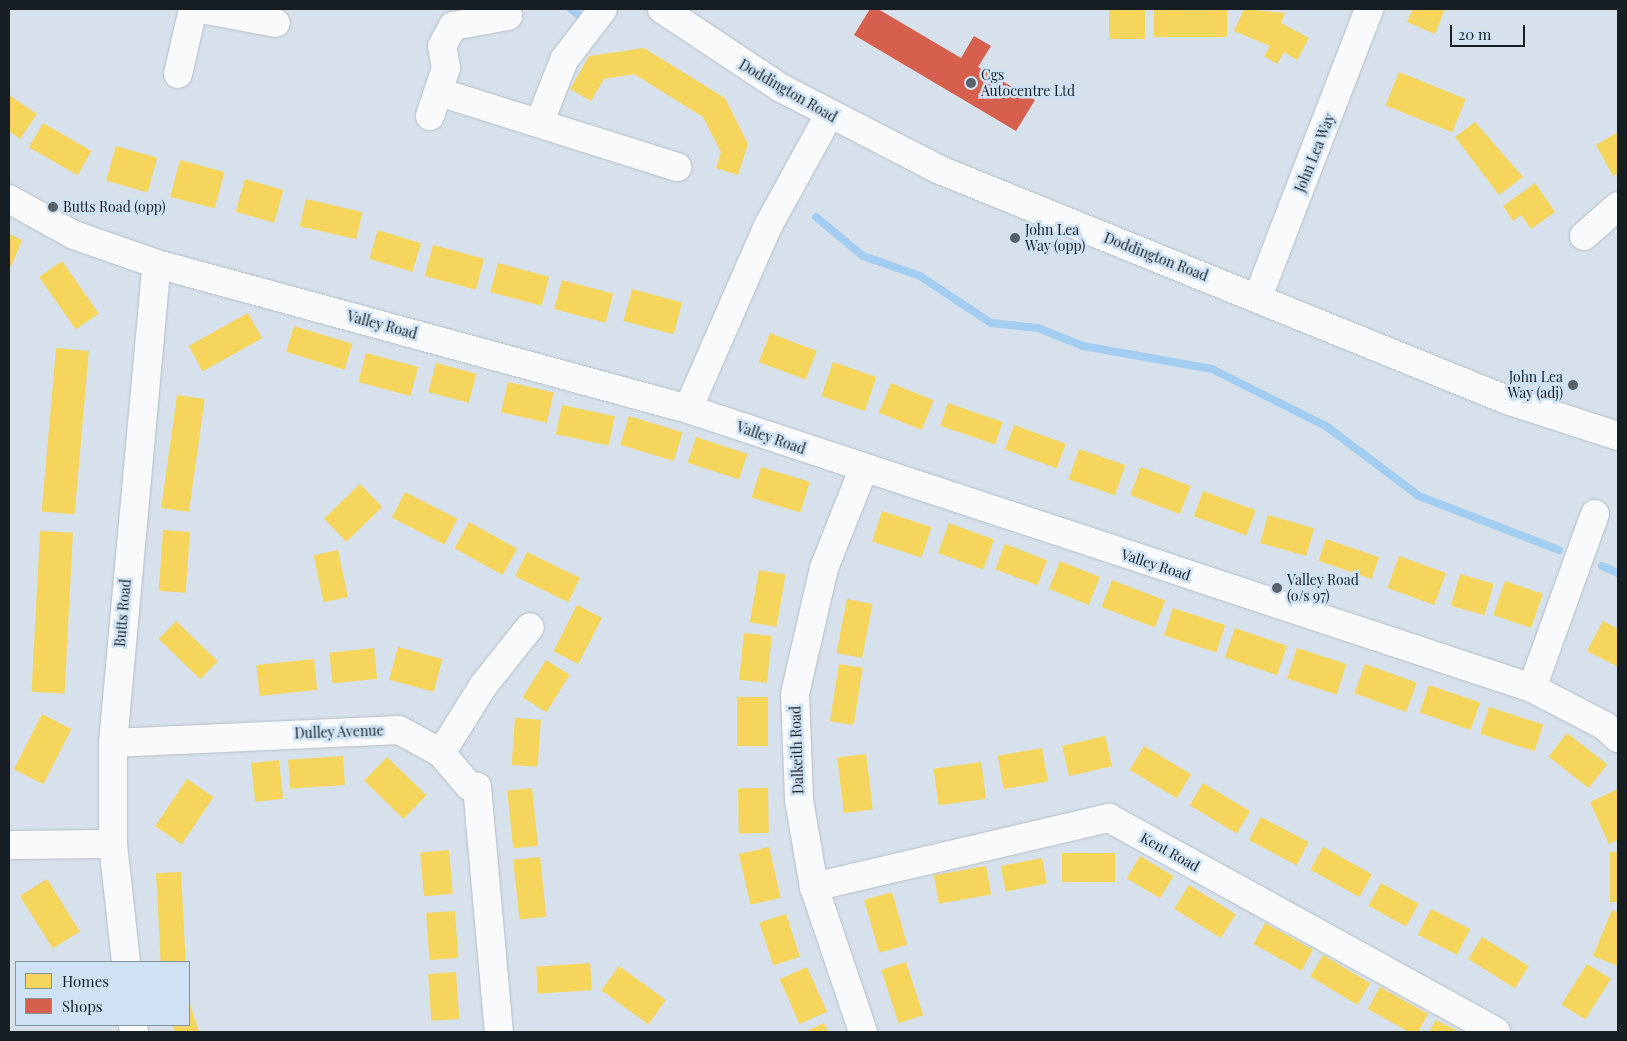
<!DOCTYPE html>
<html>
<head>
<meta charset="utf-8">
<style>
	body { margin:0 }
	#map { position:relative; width:1627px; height:1041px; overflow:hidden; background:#d6e1eb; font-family:"Playfair Display",serif }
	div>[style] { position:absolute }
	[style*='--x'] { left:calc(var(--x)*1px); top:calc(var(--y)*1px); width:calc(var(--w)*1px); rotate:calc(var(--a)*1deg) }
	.homes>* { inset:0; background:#f6d55c; transform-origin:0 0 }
	.shops>* { inset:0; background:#d6604d }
	.stream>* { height:8px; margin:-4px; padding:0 4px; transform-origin:4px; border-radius:4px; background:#a3cef2 }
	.roads { filter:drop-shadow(0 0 1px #b5bec6) drop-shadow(0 0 1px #b5bec6) }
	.minor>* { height:28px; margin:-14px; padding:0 14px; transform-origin:14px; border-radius:14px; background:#f9fafc }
	.dots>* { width:14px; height:14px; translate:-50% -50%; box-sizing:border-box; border:2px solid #cee2f3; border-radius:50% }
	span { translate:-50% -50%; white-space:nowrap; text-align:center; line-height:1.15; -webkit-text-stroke:5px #cee2f3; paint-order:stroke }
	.poi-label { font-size:14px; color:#161d23 }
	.left { translate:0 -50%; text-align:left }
	.right { translate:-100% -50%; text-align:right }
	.street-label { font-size:14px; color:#161d23 }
	.frame { position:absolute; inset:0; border:10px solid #161d23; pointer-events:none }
	.legend { position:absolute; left:15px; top:961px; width:175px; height:65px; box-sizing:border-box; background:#cee2f3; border:1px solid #8493a0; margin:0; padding:6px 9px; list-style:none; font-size:15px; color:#161d23 }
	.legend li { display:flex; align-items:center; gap:10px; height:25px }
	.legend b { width:25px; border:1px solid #8493a0 }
	.scale { position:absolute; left:1450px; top:25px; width:75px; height:22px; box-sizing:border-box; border:2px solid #161d23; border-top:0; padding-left:6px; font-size:15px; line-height:18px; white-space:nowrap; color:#161d23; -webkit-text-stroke:4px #cee2f3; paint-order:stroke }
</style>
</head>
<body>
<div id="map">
	<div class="homes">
		<i style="left:1109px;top:9px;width:36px;height:30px"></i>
		<i style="left:1154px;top:9px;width:73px;height:28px"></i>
		<i style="clip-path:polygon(1244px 9px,1285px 13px,1281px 23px,1309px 38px,1297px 60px,1284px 52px,1277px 64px,1264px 56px,1270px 46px,1234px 31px)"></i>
		<i style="clip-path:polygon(1413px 9px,1445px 9px,1435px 34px,1407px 22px)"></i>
		<i style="clip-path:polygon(644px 48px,725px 98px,748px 144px,738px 175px,716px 168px,721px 152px,703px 117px,634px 74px,604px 79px,591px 101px,570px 89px,589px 56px)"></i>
		<i style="left:1399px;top:72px;width:72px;height:36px;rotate:22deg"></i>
		<i style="clip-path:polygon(9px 95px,37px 114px,20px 139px,9px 131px)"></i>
		<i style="clip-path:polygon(1475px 122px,1523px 177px,1499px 195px,1455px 137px)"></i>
		<i style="left:43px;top:123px;width:56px;height:28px;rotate:30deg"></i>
		<i style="clip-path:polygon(1618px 132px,1618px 173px,1613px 176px,1596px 145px)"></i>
		<i style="left:116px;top:146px;width:43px;height:36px;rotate:16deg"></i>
		<i style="left:180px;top:160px;width:46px;height:38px;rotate:15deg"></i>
		<i style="left:245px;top:179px;width:40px;height:34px;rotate:16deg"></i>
		<i style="clip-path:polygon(1535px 183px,1555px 212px,1531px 229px,1521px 215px,1513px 221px,1503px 206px)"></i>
		<i style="left:306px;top:199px;width:58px;height:28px;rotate:13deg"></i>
		<i style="left:378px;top:230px;width:45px;height:30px;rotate:17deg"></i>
		<i style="clip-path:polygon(9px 234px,22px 240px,11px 267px,9px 266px)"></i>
		<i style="left:433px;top:245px;width:53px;height:32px;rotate:15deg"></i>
		<i style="left:62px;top:261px;width:64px;height:28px;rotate:55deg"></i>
		<i style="left:498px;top:263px;width:53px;height:30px;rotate:15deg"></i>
		<i style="left:562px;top:280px;width:53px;height:30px;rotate:15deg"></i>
		<i style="left:632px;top:289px;width:52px;height:33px;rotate:15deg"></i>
		<i style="left:248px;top:313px;width:29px;height:68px;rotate:61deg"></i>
		<i style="left:294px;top:326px;width:61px;height:27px;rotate:17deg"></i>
		<i style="left:770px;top:333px;width:50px;height:31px;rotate:21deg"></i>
		<i style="left:56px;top:348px;width:33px;height:164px;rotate:5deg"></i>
		<i style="left:366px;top:353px;width:54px;height:30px;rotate:15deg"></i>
		<i style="left:833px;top:362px;width:46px;height:36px;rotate:19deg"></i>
		<i style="left:436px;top:363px;width:42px;height:30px;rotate:15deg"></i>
		<i style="left:508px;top:382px;width:47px;height:31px;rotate:13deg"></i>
		<i style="left:891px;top:383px;width:46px;height:32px;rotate:22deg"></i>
		<i style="left:177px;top:395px;width:28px;height:114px;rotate:8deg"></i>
		<i style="left:948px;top:403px;width:58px;height:24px;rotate:19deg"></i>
		<i style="left:562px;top:405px;width:54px;height:30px;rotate:12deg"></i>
		<i style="left:629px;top:416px;width:56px;height:30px;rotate:17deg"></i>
		<i style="left:1014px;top:425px;width:55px;height:26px;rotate:20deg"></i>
		<i style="left:696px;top:437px;width:54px;height:27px;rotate:18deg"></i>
		<i style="left:1079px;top:449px;width:49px;height:32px;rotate:19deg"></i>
		<i style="left:761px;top:467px;width:51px;height:32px;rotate:17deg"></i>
		<i style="left:1141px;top:467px;width:53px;height:30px;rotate:21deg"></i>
		<i style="left:360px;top:484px;width:32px;height:50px;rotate:46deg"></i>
		<i style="left:1203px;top:491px;width:56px;height:27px;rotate:20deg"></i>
		<i style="left:405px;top:492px;width:59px;height:29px;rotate:27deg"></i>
		<i style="left:882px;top:511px;width:52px;height:32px;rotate:18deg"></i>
		<i style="left:1268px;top:515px;width:48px;height:29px;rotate:16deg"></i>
		<i style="left:469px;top:522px;width:55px;height:30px;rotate:29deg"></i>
		<i style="left:949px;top:523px;width:48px;height:32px;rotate:20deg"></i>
		<i style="left:163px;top:530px;width:27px;height:61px;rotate:4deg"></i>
		<i style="left:40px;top:531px;width:33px;height:161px;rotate:3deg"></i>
		<i style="left:1326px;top:539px;width:56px;height:23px;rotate:19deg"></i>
		<i style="left:1005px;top:544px;width:45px;height:27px;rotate:21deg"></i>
		<i style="left:338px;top:550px;width:48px;height:25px;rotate:78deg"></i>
		<i style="left:527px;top:552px;width:59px;height:27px;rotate:26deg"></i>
		<i style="left:1399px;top:556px;width:50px;height:34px;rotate:20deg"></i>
		<i style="left:1060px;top:561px;width:43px;height:30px;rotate:22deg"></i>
		<i style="left:759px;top:570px;width:27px;height:53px;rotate:10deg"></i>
		<i style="left:1460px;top:574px;width:35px;height:33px;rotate:16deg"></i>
		<i style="left:1112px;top:580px;width:57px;height:29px;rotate:21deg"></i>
		<i style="left:1505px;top:581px;width:40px;height:36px;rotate:19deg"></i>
		<i style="left:847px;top:599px;width:26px;height:55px;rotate:11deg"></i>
		<i style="left:577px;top:605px;width:28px;height:52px;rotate:27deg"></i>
		<i style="left:1173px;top:608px;width:55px;height:29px;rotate:18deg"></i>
		<i style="left:176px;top:621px;width:58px;height:25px;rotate:44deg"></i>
		<i style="clip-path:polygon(1603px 621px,1618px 629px,1618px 667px,1587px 651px)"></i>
		<i style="left:1235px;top:628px;width:55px;height:31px;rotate:19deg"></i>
		<i style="left:744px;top:633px;width:28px;height:47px;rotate:6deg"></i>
		<i style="left:398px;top:647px;width:46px;height:34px;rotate:15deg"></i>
		<i style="left:374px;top:648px;width:31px;height:45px;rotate:84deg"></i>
		<i style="left:1297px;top:648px;width:52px;height:32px;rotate:18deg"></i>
		<i style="left:314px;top:659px;width:31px;height:58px;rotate:84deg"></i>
		<i style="left:546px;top:660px;width:28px;height:44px;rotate:32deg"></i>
		<i style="left:839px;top:664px;width:24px;height:58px;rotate:9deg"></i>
		<i style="left:1365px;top:664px;width:55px;height:31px;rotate:20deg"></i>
		<i style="left:1429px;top:685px;width:54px;height:29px;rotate:19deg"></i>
		<i style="left:737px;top:697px;width:31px;height:49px"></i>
		<i style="left:1489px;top:707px;width:57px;height:28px;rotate:18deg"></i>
		<i style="left:42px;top:714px;width:33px;height:62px;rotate:27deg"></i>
		<i style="left:515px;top:718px;width:26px;height:47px;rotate:4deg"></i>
		<i style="left:1567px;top:733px;width:51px;height:30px;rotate:38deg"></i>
		<i style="left:1105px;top:736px;width:31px;height:44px;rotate:77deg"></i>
		<i style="left:1144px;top:746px;width:55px;height:28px;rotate:31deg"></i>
		<i style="left:1042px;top:748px;width:34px;height:45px;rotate:80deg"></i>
		<i style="left:866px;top:754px;width:56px;height:29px;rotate:83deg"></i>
		<i style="left:343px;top:756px;width:29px;height:55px;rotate:86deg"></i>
		<i style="left:387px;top:757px;width:55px;height:33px;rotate:44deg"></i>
		<i style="left:279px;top:760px;width:39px;height:28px;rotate:84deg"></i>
		<i style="left:981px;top:762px;width:37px;height:48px;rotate:82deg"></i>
		<i style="left:187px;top:779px;width:32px;height:57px;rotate:34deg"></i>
		<i style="left:1203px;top:783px;width:55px;height:26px;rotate:31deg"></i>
		<i style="left:532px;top:788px;width:58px;height:25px;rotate:84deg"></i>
		<i style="left:768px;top:788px;width:45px;height:30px;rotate:89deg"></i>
		<i style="clip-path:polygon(1618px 789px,1618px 840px,1609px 844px,1590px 802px)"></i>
		<i style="left:1261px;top:817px;width:54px;height:26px;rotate:28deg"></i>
		<i style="left:769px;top:847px;width:52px;height:31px;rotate:77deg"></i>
		<i style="left:1323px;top:847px;width:56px;height:26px;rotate:29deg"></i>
		<i style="left:449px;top:850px;width:44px;height:29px;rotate:85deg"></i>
		<i style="left:1610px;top:852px;width:8px;height:50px"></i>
		<i style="left:1062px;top:853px;width:53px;height:29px"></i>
		<i style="left:1140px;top:856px;width:39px;height:26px;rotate:31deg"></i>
		<i style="left:540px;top:857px;width:60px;height:27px;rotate:84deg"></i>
		<i style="left:1042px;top:858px;width:26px;height:42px;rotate:79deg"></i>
		<i style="left:986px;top:866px;width:29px;height:53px;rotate:80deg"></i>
		<i style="left:181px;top:872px;width:90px;height:25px;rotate:87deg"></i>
		<i style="left:47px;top:879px;width:62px;height:32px;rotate:58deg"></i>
		<i style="left:1381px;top:883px;width:43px;height:26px;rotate:29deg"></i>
		<i style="left:1189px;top:885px;width:55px;height:28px;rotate:32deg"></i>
		<i style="left:892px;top:892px;width:55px;height:29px;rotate:74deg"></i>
		<i style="left:1431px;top:909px;width:44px;height:29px;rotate:27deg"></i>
		<i style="clip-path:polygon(1612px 910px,1618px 912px,1618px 966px,1593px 956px)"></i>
		<i style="left:455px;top:911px;width:47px;height:29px;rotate:86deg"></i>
		<i style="left:786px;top:914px;width:45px;height:28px;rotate:72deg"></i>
		<i style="left:1265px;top:923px;width:55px;height:24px;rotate:29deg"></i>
		<i style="left:1482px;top:937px;width:55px;height:26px;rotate:32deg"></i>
		<i style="left:1323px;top:955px;width:55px;height:25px;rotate:31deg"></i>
		<i style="left:906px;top:962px;width:56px;height:26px;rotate:72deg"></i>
		<i style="left:590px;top:963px;width:27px;height:54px;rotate:86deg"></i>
		<i style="left:1587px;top:964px;width:28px;height:48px;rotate:32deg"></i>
		<i style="left:619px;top:966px;width:58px;height:30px;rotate:36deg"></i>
		<i style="left:807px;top:967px;width:49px;height:30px;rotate:66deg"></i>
		<i style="left:456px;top:972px;width:47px;height:28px;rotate:86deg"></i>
		<i style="clip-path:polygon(1380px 987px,1428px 1014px,1418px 1032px,1409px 1032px,1368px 1009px)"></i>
		<i style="clip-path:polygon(189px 1001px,199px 1032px,175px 1032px,172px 1025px,189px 1025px)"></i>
		<i style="clip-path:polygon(1436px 1020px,1460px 1032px,1429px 1032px)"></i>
		<i style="clip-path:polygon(824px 1023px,828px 1032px,805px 1032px)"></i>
	</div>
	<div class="shops">
		<i style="clip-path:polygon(870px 9px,878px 9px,961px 58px,974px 36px,991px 46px,978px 67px,1035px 100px,1016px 131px,854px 35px)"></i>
	</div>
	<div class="stream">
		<i style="--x:571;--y:9;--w:13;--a:39"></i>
		<i style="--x:816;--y:217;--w:61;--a:39.7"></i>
		<i style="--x:863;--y:256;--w:60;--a:19.3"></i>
		<i style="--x:920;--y:276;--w:85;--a:33.5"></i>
		<i style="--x:991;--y:323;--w:47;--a:6.1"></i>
		<i style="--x:1038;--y:328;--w:48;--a:21.8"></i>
		<i style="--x:1083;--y:346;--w:131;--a:10.1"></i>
		<i style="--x:1212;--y:369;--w:127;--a:26.6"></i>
		<i style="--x:1326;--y:426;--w:116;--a:37"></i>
		<i style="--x:1419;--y:496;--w:150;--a:21.1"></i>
		<i style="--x:1602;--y:566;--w:17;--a:24"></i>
	</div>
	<div class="roads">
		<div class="minor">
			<i style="--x:201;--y:9;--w:76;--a:10.6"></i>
			<i style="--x:662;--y:9;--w:143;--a:33.6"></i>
			<i style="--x:781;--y:88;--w:179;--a:27.3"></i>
			<i style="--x:940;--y:170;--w:612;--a:22.08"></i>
			<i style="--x:1507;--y:400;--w:117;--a:18"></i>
			<i style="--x:178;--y:74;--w:67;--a:-77"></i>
			<i style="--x:439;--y:92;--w:250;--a:17.5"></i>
			<i style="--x:430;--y:116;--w:51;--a:-71.6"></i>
			<i style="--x:446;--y:68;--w:22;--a:-100"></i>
			<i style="--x:442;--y:46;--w:23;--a:-61"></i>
			<i style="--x:453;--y:26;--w:56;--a:-10.3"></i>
			<i style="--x:540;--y:121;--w:66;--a:-68.5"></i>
			<i style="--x:564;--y:60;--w:64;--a:-52.6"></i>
			<i style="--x:9;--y:199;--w:74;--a:29"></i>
			<i style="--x:74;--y:235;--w:88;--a:19.3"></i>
			<i style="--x:157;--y:264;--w:550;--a:15.27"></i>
			<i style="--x:688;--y:409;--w:889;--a:18.29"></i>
			<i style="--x:1532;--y:688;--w:82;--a:27.5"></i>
			<i style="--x:1605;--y:726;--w:18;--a:43"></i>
			<i style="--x:1584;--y:236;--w:45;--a:-41.4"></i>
			<i style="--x:1258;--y:297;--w:309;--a:-68.9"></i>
			<i style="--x:688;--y:409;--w:200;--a:-66.4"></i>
			<i style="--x:768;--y:226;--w:127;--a:-61.2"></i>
			<i style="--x:863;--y:470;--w:105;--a:111.7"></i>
			<i style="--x:824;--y:568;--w:129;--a:103"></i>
			<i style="--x:795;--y:694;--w:106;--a:87.8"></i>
			<i style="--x:799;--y:800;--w:88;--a:80.2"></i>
			<i style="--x:814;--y:887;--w:153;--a:71.3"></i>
			<i style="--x:1532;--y:688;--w:185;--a:-70.1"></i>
			<i style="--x:113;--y:743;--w:286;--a:-2.6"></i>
			<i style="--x:399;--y:730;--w:48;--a:28.7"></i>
			<i style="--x:441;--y:753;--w:43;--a:49.7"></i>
			<i style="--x:469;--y:786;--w:8;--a:7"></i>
			<i style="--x:477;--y:787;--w:246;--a:84.9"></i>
			<i style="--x:441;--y:753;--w:79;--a:-57.9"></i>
			<i style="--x:483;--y:686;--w:75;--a:-51.5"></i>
			<i style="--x:9;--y:845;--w:104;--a:-0.6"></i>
			<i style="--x:814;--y:887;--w:303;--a:-13.2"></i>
			<i style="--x:1109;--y:818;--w:442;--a:28.9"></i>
			<i style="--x:126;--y:962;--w:119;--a:-96.3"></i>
			<i style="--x:113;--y:844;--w:101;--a:-90"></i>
			<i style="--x:113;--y:743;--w:481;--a:-84.8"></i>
			<i style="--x:133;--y:1025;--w:7;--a:82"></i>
		</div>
	</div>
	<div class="dots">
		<i style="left:971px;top:83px;background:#596269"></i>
		<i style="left:53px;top:207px;background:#596269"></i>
		<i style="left:1015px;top:238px;background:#596269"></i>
		<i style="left:1573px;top:385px;background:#596269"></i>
		<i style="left:1277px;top:588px;background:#596269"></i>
	</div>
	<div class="poi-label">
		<span class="left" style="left:981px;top:83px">Cgs<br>Autocentre Ltd</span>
		<span class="left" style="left:63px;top:207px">Butts Road (opp)</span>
		<span class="left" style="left:1025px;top:238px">John Lea<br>Way (opp)</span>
		<span class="right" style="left:1563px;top:385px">John Lea<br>Way (adj)</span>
		<span class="left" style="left:1287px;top:588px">Valley Road<br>(o/s 97)</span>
	</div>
	<div class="street-label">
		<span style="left:788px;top:91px;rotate:30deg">Doddington Road</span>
		<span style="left:1315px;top:153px;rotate:-68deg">John Lea Way</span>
		<span style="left:1156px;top:257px;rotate:21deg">Doddington Road</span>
		<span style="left:382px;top:325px;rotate:15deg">Valley Road</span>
		<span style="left:771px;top:438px;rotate:19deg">Valley Road</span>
		<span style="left:1156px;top:565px;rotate:18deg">Valley Road</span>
		<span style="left:123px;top:613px;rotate:-85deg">Butts Road</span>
		<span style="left:339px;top:732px;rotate:-2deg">Dulley Avenue</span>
		<span style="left:797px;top:750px;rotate:-92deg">Dalkeith Road</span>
		<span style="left:1170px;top:852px;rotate:29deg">Kent Road</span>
	</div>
	<div class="frame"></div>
	<ul class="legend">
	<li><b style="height:14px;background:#f6d55c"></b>Homes</li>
	<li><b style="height:14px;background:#d6604d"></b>Shops</li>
	</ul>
	<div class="scale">20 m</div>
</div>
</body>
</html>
